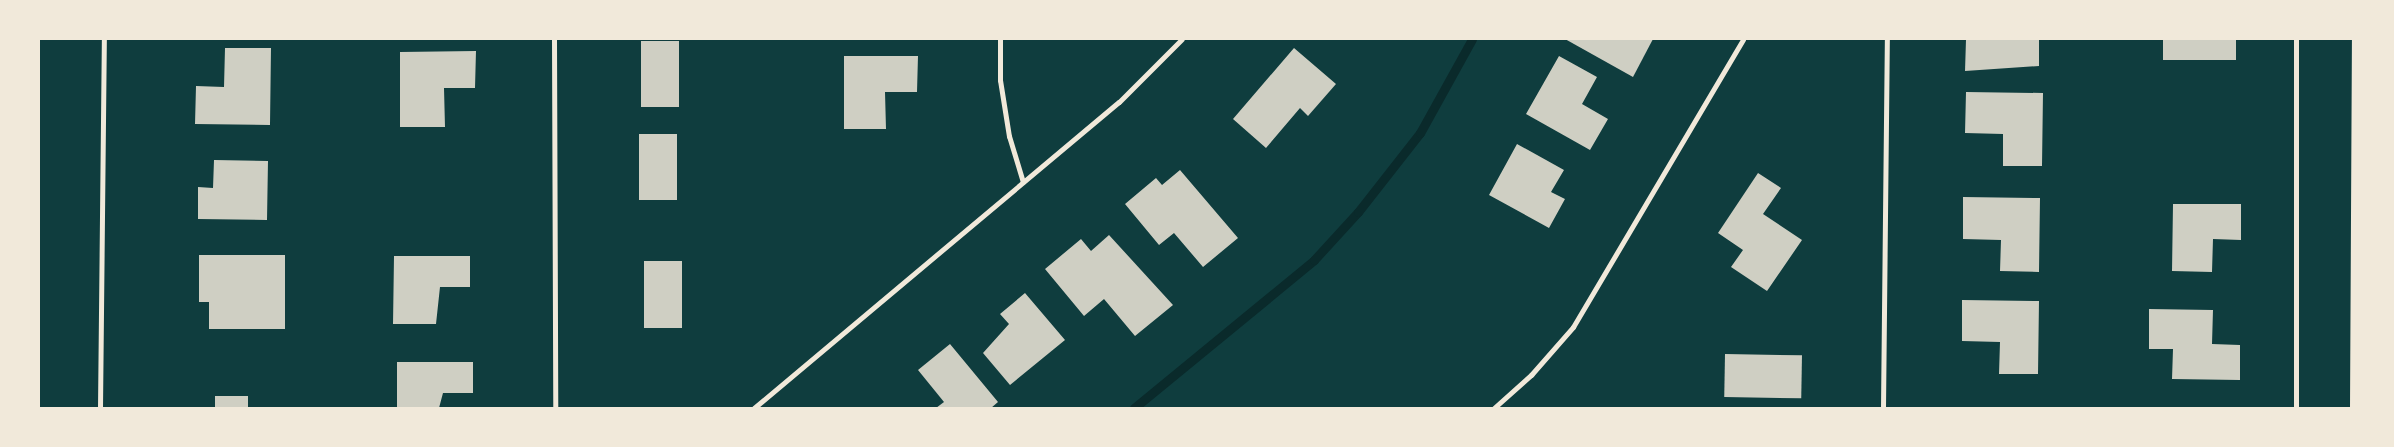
<!DOCTYPE html>
<html>
<head>
<meta charset="utf-8">
<style>
	body { margin:0 }
	#map { position:relative; width:2394px; height:447px; overflow:hidden; background:#0f3d3e; font-family:"Fira Sans",sans-serif }
	div>[style] { position:absolute }
	[style*='--x'] { left:calc(var(--x)*1px); top:calc(var(--y)*1px); width:calc(var(--w)*1px); rotate:calc(var(--a)*1deg) }
	.stream>* { height:9px; margin:-4.5px; padding:0 4.5px; transform-origin:4.5px; border-radius:4.5px; background:#0a2a2b }
	.building>* { inset:0; background:#cfcfc3; transform-origin:0 0 }
	.minor>* { height:5px; margin:-2.5px; padding:0 2.5px; transform-origin:2.5px; border-radius:2.5px; background:#f1e9da }
	span { translate:-50% -50%; white-space:nowrap; text-align:center; line-height:1.15; -webkit-text-stroke:4px #f1e9da; paint-order:stroke }
	.frame { position:absolute; inset:0; border:40px solid #f1e9da; pointer-events:none }
</style>
</head>
<body>
<div id="map">
	<div class="stream">
		<i style="--x:1134;--y:408;--w:233;--a:-39.4"></i>
		<i style="--x:1314;--y:260;--w:65;--a:-47.5"></i>
		<i style="--x:1358;--y:212;--w:100;--a:-51.9"></i>
		<i style="--x:1420;--y:133;--w:107;--a:-61"></i>
	</div>
	<div class="building">
		<i style="clip-path:polygon(1565px 39px,1653px 39px,1633px 77px)"></i>
		<i style="clip-path:polygon(1966px 39px,2039px 39px,2039px 66px,1965px 71px)"></i>
		<i style="left:2163px;top:39px;width:73px;height:21px"></i>
		<i style="left:641px;top:41px;width:38px;height:66px"></i>
		<i style="clip-path:polygon(225px 48px,271px 48px,270px 125px,195px 124px,196px 86px,224px 87px)"></i>
		<i style="clip-path:polygon(1294px 48px,1336px 84px,1308px 116px,1300px 108px,1266px 148px,1233px 119px)"></i>
		<i style="clip-path:polygon(476px 51px,475px 88px,444px 88px,445px 127px,400px 127px,400px 52px)"></i>
		<i style="clip-path:polygon(844px 56px,918px 56px,917px 92px,885px 92px,886px 129px,844px 129px)"></i>
		<i style="clip-path:polygon(1559px 56px,1597px 77px,1582px 104px,1608px 119px,1590px 150px,1526px 114px)"></i>
		<i style="clip-path:polygon(1966px 92px,2043px 93px,2042px 166px,2003px 166px,2003px 134px,1965px 133px)"></i>
		<i style="left:639px;top:134px;width:38px;height:66px"></i>
		<i style="clip-path:polygon(1517px 144px,1564px 170px,1551px 192px,1565px 199px,1549px 228px,1489px 195px)"></i>
		<i style="clip-path:polygon(214px 160px,268px 161px,267px 220px,198px 219px,198px 187px,213px 188px)"></i>
		<i style="clip-path:polygon(1180px 170px,1238px 238px,1203px 267px,1174px 233px,1159px 245px,1125px 204px,1156px 178px,1162px 185px)"></i>
		<i style="clip-path:polygon(1758px 173px,1781px 188px,1763px 214px,1802px 240px,1767px 291px,1731px 267px,1743px 250px,1718px 233px)"></i>
		<i style="clip-path:polygon(1963px 197px,2040px 198px,2039px 272px,2000px 271px,2001px 240px,1963px 239px)"></i>
		<i style="clip-path:polygon(2173px 204px,2241px 204px,2241px 240px,2213px 239px,2212px 272px,2172px 271px)"></i>
		<i style="clip-path:polygon(1109px 235px,1173px 305px,1135px 336px,1104px 299px,1084px 316px,1045px 269px,1081px 239px,1091px 251px)"></i>
		<i style="clip-path:polygon(199px 255px,285px 255px,285px 329px,209px 329px,209px 302px,199px 302px)"></i>
		<i style="clip-path:polygon(394px 256px,470px 256px,470px 287px,440px 287px,436px 324px,393px 324px)"></i>
		<i style="left:644px;top:261px;width:38px;height:67px"></i>
		<i style="clip-path:polygon(1025px 293px,1065px 340px,1010px 385px,983px 353px,1009px 324px,1000px 314px)"></i>
		<i style="clip-path:polygon(1962px 300px,2039px 301px,2038px 374px,1999px 374px,2000px 342px,1962px 341px)"></i>
		<i style="clip-path:polygon(2149px 309px,2213px 310px,2212px 344px,2240px 345px,2240px 380px,2172px 379px,2173px 349px,2149px 349px)"></i>
		<i style="clip-path:polygon(950px 344px,998px 402px,991px 408px,936px 408px,944px 402px,918px 370px)"></i>
		<i style="left:1725px;top:354px;width:77px;height:43px;rotate:1deg"></i>
		<i style="clip-path:polygon(397px 362px,473px 362px,473px 393px,443px 393px,439px 408px,397px 408px)"></i>
		<i style="left:215px;top:396px;width:33px;height:12px"></i>
	</div>
	<div class="minor">
		<i style="--x:554;--y:39;--w:369;--a:89.8"></i>
		<i style="--x:1000;--y:39;--w:41;--a:90"></i>
		<i style="--x:1000;--y:80;--w:57;--a:80.9"></i>
		<i style="--x:1009;--y:136;--w:48;--a:73.1"></i>
		<i style="--x:2296;--y:39;--w:369;--a:90"></i>
		<i style="--x:100;--y:408;--w:369;--a:-89.4"></i>
		<i style="--x:754;--y:408;--w:476;--a:-40"></i>
		<i style="--x:1119;--y:102;--w:89;--a:-45"></i>
		<i style="--x:1494;--y:408;--w:50;--a:-41.7"></i>
		<i style="--x:1531;--y:375;--w:64;--a:-48.8"></i>
		<i style="--x:1573;--y:327;--w:334;--a:-59.4"></i>
		<i style="--x:1883;--y:408;--w:369;--a:-89.4"></i>
		<i style="--x:2352;--y:408;--w:369;--a:-89.7"></i>
	</div>
	<div class="frame"></div>
</div>
</body>
</html>
